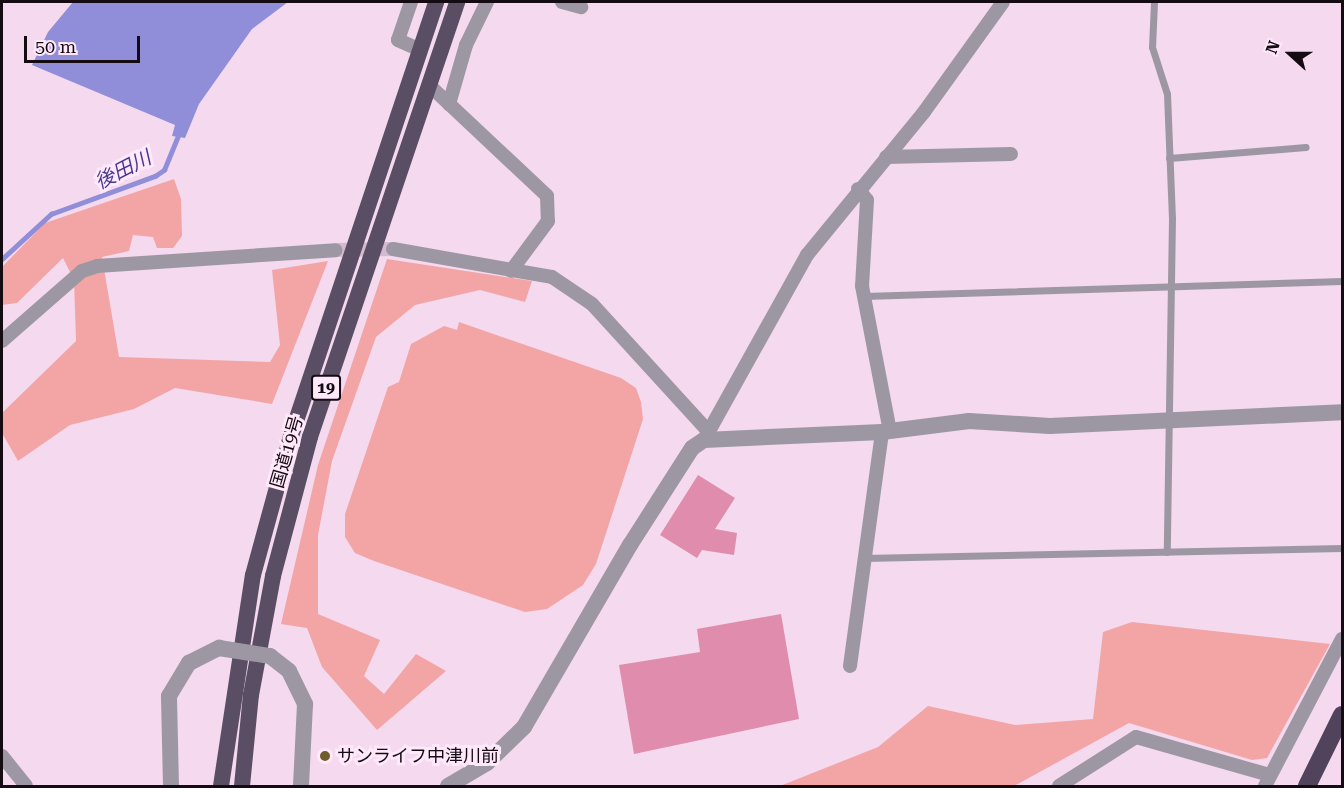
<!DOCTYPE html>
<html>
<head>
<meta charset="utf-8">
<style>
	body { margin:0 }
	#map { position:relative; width:1344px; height:788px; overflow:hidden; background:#f4d9ef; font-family:"Roboto Serif","Noto Sans JP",serif }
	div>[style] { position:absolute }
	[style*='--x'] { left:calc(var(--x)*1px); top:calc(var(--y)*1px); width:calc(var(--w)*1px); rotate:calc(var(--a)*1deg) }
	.green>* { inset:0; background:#f3a5a6 }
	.water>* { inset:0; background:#908ed9 }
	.stream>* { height:4.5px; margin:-2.25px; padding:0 2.25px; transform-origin:2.25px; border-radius:2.25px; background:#908ed9 }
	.building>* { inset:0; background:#e08cad }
	.minor-tunnel>* { height:14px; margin-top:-7px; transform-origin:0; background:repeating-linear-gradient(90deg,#d3bace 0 14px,transparent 0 21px) }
	.service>* { height:7px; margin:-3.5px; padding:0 3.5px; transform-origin:3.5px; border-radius:3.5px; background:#9d97a3 }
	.minor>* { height:14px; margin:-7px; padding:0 7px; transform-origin:7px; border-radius:7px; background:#9d97a3 }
	.tertiary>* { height:16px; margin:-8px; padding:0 8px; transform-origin:8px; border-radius:8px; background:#9d97a3 }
	.trunk>* { height:16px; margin:-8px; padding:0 8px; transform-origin:8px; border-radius:8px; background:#5a4e64 }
	.motorway>* { height:18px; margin:-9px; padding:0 9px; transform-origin:9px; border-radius:9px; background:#50435b }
	.tertiary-bridge>* { height:16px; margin:-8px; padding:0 8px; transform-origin:8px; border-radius:8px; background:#9d97a3 }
	.dots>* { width:16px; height:16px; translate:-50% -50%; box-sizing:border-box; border:3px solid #fee8fa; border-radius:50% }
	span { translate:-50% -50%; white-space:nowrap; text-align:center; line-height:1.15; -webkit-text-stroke:6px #fee8fa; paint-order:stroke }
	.shield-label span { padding:2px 4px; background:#fee8fa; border:2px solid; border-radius:4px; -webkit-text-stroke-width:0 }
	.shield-label { font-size:16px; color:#150c13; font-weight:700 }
	.street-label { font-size:18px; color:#150c13 }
	.poi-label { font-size:18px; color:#150c13 }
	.left { translate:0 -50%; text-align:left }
	.water-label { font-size:20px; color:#453a92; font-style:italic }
	.frame { position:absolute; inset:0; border:3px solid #150c13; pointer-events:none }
	.north { position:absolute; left:1260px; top:24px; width:60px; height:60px; -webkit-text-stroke:4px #fee8fa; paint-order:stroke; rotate:291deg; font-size:16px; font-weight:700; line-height:24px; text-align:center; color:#150c13 }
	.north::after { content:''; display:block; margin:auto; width:21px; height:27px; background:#150c13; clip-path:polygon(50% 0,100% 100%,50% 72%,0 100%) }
	.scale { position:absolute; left:24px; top:36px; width:116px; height:27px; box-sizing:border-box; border:3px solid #150c13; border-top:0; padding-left:8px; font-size:18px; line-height:21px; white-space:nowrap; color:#150c13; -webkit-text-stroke:4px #fee8fa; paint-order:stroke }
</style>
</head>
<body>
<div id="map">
	<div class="green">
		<i style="clip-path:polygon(174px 179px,181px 199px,182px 236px,173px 248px,157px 248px,153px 237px,133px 235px,129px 251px,102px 257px,119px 357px,270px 362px,280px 345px,272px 270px,328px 261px,272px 404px,175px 388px,134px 409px,70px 425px,18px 461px,2px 433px,2px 413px,76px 341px,74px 280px,63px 258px,17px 303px,2px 305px,2px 267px,45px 223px)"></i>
		<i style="clip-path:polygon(387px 259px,532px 281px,525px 302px,480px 290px,415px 305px,376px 337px,332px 461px,318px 535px,318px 614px,380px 640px,364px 676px,384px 694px,416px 654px,446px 671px,377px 730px,322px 667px,307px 628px,281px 624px,318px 465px)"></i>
		<i style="clip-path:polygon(459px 322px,621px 378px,636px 388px,641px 402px,643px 419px,596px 564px,583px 585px,547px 609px,525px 612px,374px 561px,355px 553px,345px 537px,345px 514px,388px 387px,399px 382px,411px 344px,444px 326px,457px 330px)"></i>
		<i style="clip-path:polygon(1132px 622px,1330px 644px,1267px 758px,1252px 760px,1129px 723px,1014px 786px,780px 786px,878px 747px,928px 706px,1015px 725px,1093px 719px,1103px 632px)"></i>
	</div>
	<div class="water">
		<i style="clip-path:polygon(73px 2px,288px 2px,252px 29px,199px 104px,185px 138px,172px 136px,175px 125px,32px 65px,48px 32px)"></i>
	</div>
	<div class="stream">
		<i style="--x:2;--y:259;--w:67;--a:-42.6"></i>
		<i style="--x:51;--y:214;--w:111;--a:-20.1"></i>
		<i style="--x:155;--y:176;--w:11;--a:-34"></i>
		<i style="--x:164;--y:170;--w:42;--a:-67.7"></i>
	</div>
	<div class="building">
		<i style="clip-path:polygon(698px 475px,735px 498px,715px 529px,737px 533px,734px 555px,702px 550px,697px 558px,660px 535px)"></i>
		<i style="clip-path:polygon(781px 614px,799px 719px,634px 754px,619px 665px,700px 652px,697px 629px)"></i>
	</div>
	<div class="minor-tunnel">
		<i style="--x:335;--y:250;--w:58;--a:-1"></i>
	</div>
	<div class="service">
		<i style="--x:1154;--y:2;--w:45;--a:92.5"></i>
		<i style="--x:1152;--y:47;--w:49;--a:72.3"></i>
		<i style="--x:1167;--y:94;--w:124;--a:87.7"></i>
		<i style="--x:1172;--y:218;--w:334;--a:90.9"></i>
		<i style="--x:1169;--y:158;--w:137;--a:-4.6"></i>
		<i style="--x:864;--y:296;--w:478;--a:-1.8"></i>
		<i style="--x:864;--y:558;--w:478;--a:-1.2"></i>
	</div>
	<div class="minor">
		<i style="--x:411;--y:2;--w:40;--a:108.9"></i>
		<i style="--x:398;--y:40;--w:24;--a:24"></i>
		<i style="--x:562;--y:2;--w:20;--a:15"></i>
		<i style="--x:429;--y:85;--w:162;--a:43.2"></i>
		<i style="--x:547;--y:196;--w:25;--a:88"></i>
		<i style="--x:548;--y:221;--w:62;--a:126.5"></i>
		<i style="--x:449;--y:104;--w:61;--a:-73.9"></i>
		<i style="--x:466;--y:45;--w:48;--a:-64"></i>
		<i style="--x:886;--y:157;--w:125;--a:-1.4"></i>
		<i style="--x:858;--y:189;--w:14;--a:51"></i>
		<i style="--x:867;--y:200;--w:86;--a:93.3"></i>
		<i style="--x:862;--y:286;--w:148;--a:79.1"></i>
		<i style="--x:393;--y:249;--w:161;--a:10"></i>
		<i style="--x:552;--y:277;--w:48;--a:34"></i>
		<i style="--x:592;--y:304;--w:169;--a:47.6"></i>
		<i style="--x:2;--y:341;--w:106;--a:-41.2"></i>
		<i style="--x:82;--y:271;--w:16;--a:-18"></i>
		<i style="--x:97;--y:266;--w:239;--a:-3.8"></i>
		<i style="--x:704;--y:440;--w:212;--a:-60.9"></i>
		<i style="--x:807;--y:255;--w:185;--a:-50.7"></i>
		<i style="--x:924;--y:112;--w:135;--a:-54.3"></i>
		<i style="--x:850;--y:666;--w:236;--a:-82.2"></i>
		<i style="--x:2;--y:756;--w:38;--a:51"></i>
		<i style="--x:1059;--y:786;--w:91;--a:-32.5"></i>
		<i style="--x:1136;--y:737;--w:138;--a:15.9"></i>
		<i style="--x:1265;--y:786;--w:166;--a:-62.4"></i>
	</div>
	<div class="tertiary">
		<i style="--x:270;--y:656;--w:24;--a:38"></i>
		<i style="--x:289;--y:671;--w:37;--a:64"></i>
		<i style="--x:305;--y:704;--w:82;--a:92.8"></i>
		<i style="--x:171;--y:786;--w:90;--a:-91.3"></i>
		<i style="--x:169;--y:696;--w:39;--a:-59"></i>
		<i style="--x:189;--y:663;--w:34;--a:-27"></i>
		<i style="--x:448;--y:786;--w:45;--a:-30.5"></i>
		<i style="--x:487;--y:763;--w:52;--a:-44.2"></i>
		<i style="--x:524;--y:727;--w:211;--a:-59.8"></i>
		<i style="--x:630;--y:545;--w:115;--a:-57.4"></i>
		<i style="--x:692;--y:448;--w:14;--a:-34"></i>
		<i style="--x:704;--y:440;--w:178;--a:-2.6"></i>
		<i style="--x:882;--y:432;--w:88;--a:-7.2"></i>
		<i style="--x:969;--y:421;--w:81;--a:3.5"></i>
		<i style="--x:1050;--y:426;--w:292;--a:-2.7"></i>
	</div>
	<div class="trunk">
		<i style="--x:221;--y:786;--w:213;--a:-81.4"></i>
		<i style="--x:253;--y:575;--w:144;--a:-74.7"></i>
		<i style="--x:291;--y:436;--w:458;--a:-71.5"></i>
		<i style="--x:242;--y:786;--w:91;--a:-84.4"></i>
		<i style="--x:251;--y:695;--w:121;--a:-79.5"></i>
		<i style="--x:273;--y:576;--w:144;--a:-75.1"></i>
		<i style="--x:310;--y:437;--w:459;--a:-71.3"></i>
	</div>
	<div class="motorway">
		<i style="--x:1307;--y:786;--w:79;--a:-63.8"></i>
	</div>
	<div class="tertiary-bridge">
		<i style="--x:219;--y:648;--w:52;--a:8.9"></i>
	</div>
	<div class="dots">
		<i style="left:325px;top:756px;background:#705d2c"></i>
	</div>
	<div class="shield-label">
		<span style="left:326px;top:388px">19</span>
	</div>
	<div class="street-label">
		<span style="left:287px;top:452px;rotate:-74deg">国道19号</span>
	</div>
	<div class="poi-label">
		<span class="left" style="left:337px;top:756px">サンライフ中津川前</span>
	</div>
	<div class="water-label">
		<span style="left:123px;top:170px;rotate:-27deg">後田川</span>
	</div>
	<div class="frame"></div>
	<div class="north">N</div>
	<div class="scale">50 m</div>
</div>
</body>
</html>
